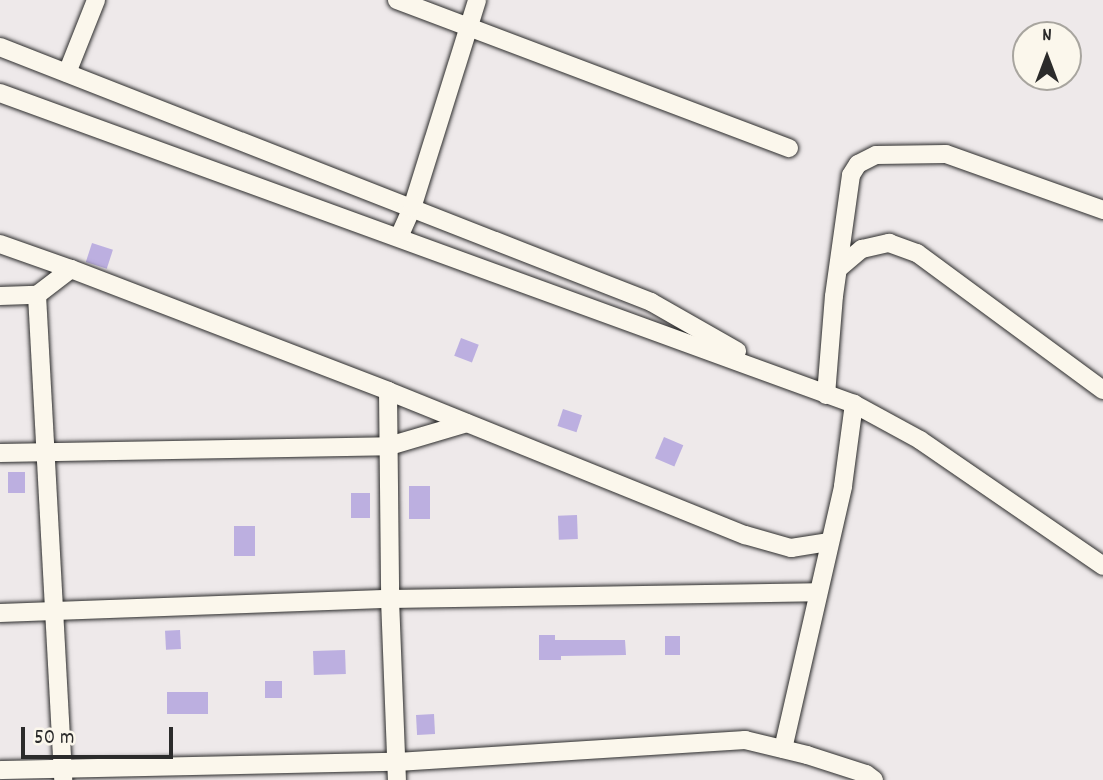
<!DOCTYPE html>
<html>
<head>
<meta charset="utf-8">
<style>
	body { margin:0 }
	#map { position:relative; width:1103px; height:780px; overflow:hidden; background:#eee9ea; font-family:Dekko,sans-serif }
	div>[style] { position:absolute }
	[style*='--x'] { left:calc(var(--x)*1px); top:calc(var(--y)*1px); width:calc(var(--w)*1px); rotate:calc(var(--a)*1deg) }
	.building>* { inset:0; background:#bcafe0; transform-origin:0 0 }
	.roads { filter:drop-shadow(0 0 2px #2b2b2b) drop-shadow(0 0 2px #2b2b2b) }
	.minor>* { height:18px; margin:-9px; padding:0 9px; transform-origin:9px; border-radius:9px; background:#fbf7ec }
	span { translate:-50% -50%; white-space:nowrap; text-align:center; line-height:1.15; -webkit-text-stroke:5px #fbf7ec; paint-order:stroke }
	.north { position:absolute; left:1012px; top:21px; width:70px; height:70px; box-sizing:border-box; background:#fbf7ec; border:2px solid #a8a59f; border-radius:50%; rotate:0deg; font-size:19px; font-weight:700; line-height:28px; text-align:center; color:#2b2b2b }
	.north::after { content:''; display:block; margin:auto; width:24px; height:32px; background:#2b2b2b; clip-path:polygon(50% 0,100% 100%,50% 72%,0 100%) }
	.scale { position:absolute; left:21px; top:727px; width:152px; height:32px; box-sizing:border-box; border:4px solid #2b2b2b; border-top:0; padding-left:9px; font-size:21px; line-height:24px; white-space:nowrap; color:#2b2b2b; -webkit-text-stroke:5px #fbf7ec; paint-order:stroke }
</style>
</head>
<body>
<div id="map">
	<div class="building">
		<i style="left:92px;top:243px;width:22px;height:20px;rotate:18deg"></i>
		<i style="left:461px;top:338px;width:19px;height:19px;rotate:21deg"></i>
		<i style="left:563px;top:409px;width:20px;height:18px;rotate:18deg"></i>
		<i style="left:664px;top:437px;width:21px;height:23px;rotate:23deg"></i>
		<i style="left:25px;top:472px;width:21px;height:17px;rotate:90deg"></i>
		<i style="left:409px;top:486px;width:21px;height:33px"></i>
		<i style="left:370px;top:493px;width:25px;height:19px;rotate:90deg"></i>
		<i style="left:577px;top:515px;width:24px;height:19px;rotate:88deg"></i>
		<i style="left:234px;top:526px;width:21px;height:30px"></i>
		<i style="left:180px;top:630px;width:19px;height:15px;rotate:87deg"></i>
		<i style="clip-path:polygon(539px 635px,555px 635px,555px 640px,625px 640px,626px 655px,561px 656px,561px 660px,539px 660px)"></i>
		<i style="left:665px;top:636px;width:15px;height:19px"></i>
		<i style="left:345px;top:650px;width:24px;height:32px;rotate:88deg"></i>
		<i style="left:265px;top:681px;width:17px;height:17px"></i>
		<i style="left:167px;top:692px;width:41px;height:22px"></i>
		<i style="left:434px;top:714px;width:20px;height:18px;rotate:87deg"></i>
	</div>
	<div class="roads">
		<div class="minor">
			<i style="--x:397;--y:0;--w:419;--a:20.7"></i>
			<i style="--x:0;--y:47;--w:699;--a:21.39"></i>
			<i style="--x:651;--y:302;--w:99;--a:29.7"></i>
			<i style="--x:67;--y:73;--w:79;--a:-68.3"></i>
			<i style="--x:0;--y:93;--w:909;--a:20.01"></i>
			<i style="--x:854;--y:404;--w:75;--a:28.6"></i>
			<i style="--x:920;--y:440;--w:222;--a:34.5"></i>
			<i style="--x:399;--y:237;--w:32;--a:-66"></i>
			<i style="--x:412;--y:208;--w:218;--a:-72.6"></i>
			<i style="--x:0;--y:244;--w:75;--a:19.4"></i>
			<i style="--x:839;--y:268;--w:30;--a:-40"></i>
			<i style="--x:862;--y:249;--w:28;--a:-13"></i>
			<i style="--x:889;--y:243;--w:30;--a:20"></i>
			<i style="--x:917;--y:253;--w:231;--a:36.4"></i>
			<i style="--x:37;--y:295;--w:486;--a:86.9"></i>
			<i style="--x:0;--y:296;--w:37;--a:-2"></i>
			<i style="--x:37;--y:295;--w:43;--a:-37.4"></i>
			<i style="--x:71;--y:269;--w:340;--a:21"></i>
			<i style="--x:388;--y:391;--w:385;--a:22"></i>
			<i style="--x:745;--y:535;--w:48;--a:15.8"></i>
			<i style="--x:791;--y:548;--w:39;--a:-9"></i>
			<i style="--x:388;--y:391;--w:208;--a:89.4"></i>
			<i style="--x:390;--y:599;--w:181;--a:87.8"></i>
			<i style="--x:826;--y:395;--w:99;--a:-85.4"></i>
			<i style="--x:834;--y:296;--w:122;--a:-82"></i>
			<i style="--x:851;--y:175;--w:13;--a:-58"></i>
			<i style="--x:858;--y:164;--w:20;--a:-27"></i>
			<i style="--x:876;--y:155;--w:70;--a:-0.8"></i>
			<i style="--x:946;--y:154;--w:167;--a:19.6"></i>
			<i style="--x:0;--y:453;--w:389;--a:-1"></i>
			<i style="--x:389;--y:446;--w:81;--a:-16.4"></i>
			<i style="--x:0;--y:613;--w:390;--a:-2.1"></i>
			<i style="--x:390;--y:599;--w:427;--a:-0.9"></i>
			<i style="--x:783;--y:749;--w:270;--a:-77.1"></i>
			<i style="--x:843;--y:486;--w:83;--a:-82.4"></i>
			<i style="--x:0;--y:770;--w:397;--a:-1.2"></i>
			<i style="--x:397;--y:762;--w:349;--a:-3.6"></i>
			<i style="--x:745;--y:740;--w:64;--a:13.6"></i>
			<i style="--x:807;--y:755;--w:62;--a:17.9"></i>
			<i style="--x:866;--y:774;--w:10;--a:37"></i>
		</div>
	</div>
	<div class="north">N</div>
	<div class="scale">50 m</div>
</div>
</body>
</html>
